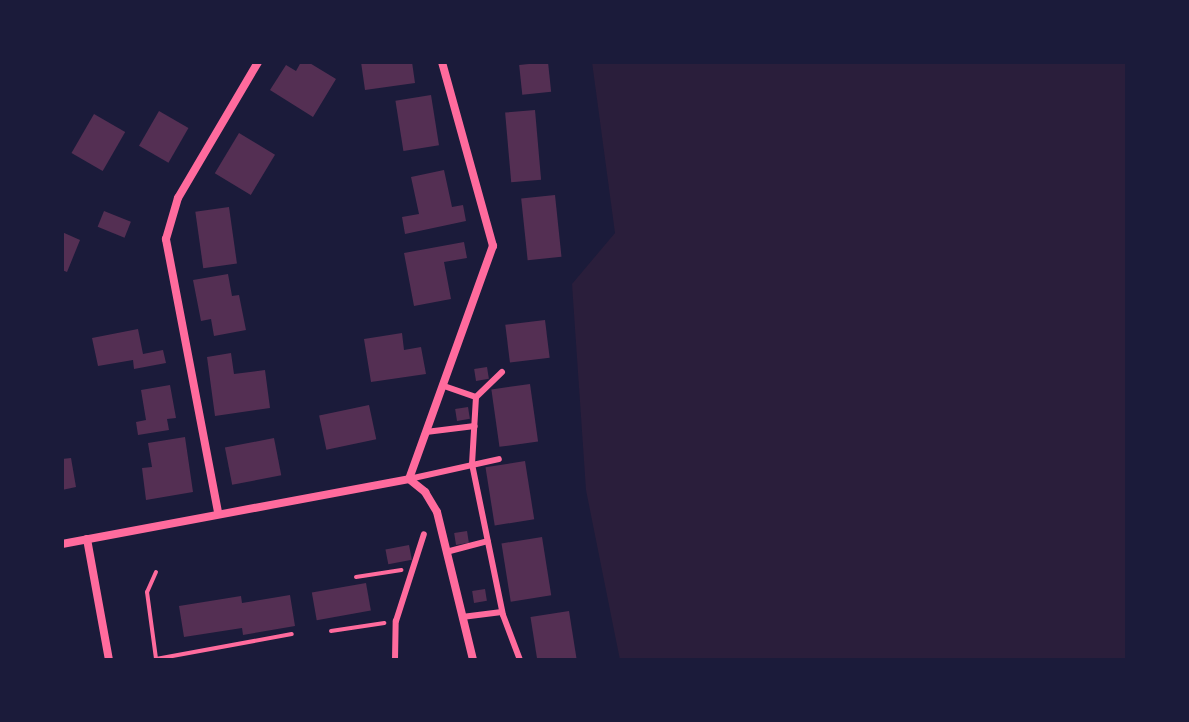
<!DOCTYPE html>
<html>
<head>
<meta charset="utf-8">
<style>
	body { margin:0 }
	#map { position:relative; width:1189px; height:722px; overflow:hidden; background:#1b1b3a; font-family:"Source Serif 4",serif }
	div>[style] { position:absolute }
	[style*='--x'] { left:calc(var(--x)*1px); top:calc(var(--y)*1px); width:calc(var(--w)*1px); rotate:calc(var(--a)*1deg) }
	.green>* { inset:0; background:#2a1e3b }
	.building>* { inset:0; background:#542f53; transform-origin:0 0 }
	.path>* { height:4px; margin:-2px; padding:0 2px; transform-origin:2px; border-radius:2px; background:#ff6b9d }
	.service>* { height:6px; margin:-3px; padding:0 3px; transform-origin:3px; border-radius:3px; background:#ff6b9d }
	.minor>* { height:8px; margin:-4px; padding:0 4px; transform-origin:4px; border-radius:4px; background:#ff6b9d }
	span { translate:-50% -50%; white-space:nowrap; text-align:center; line-height:1.15; -webkit-text-stroke:8px #1b1b3a; paint-order:stroke }
	.frame { position:absolute; inset:0; border:64px solid #1b1b3a; pointer-events:none }
</style>
</head>
<body>
<div id="map">
	<div class="green">
		<i style="clip-path:polygon(592px 62px,1127px 62px,1127px 660px,620px 660px,586px 490px,572px 284px,615px 233px)"></i>
	</div>
	<div class="building">
		<i style="clip-path:polygon(301px 62px,308px 62px,336px 79px,313px 117px,270px 90px,286px 65px,296px 71px)"></i>
		<i style="clip-path:polygon(361px 62px,412px 62px,415px 83px,365px 90px)"></i>
		<i style="left:548px;top:62px;width:30px;height:29px;rotate:84deg"></i>
		<i style="left:431px;top:95px;width:51px;height:36px;rotate:81deg"></i>
		<i style="left:535px;top:110px;width:70px;height:30px;rotate:85deg"></i>
		<i style="left:159px;top:111px;width:34px;height:40px;rotate:30deg"></i>
		<i style="left:94px;top:114px;width:36px;height:45px;rotate:30deg"></i>
		<i style="left:239px;top:133px;width:42px;height:47px;rotate:31deg"></i>
		<i style="clip-path:polygon(444px 170px,452px 207px,463px 205px,466px 221px,405px 234px,402px 217px,419px 214px,411px 177px)"></i>
		<i style="left:555px;top:195px;width:62px;height:34px;rotate:84deg"></i>
		<i style="left:229px;top:207px;width:57px;height:34px;rotate:82deg"></i>
		<i style="left:104px;top:211px;width:29px;height:17px;rotate:22deg"></i>
		<i style="clip-path:polygon(62px 232px,80px 240px,67px 272px,62px 270px)"></i>
		<i style="clip-path:polygon(464px 242px,467px 258px,444px 262px,451px 299px,414px 306px,404px 253px)"></i>
		<i style="clip-path:polygon(228px 274px,232px 296px,239px 295px,246px 330px,214px 336px,211px 319px,201px 321px,193px 280px)"></i>
		<i style="left:545px;top:320px;width:38px;height:40px;rotate:83deg"></i>
		<i style="clip-path:polygon(138px 329px,143px 354px,163px 350px,166px 363px,134px 369px,133px 360px,98px 366px,92px 338px)"></i>
		<i style="clip-path:polygon(402px 333px,404px 350px,421px 347px,426px 374px,371px 382px,364px 339px)"></i>
		<i style="clip-path:polygon(231px 353px,234px 374px,265px 370px,270px 408px,215px 416px,207px 357px)"></i>
		<i style="left:487px;top:367px;width:12px;height:13px;rotate:81deg"></i>
		<i style="left:530px;top:384px;width:58px;height:39px;rotate:82deg"></i>
		<i style="clip-path:polygon(170px 385px,176px 418px,167px 419px,169px 430px,138px 435px,136px 422px,146px 420px,141px 390px)"></i>
		<i style="left:369px;top:405px;width:35px;height:51px;rotate:78deg"></i>
		<i style="left:468px;top:407px;width:12px;height:13px;rotate:81deg"></i>
		<i style="clip-path:polygon(185px 437px,193px 492px,146px 500px,142px 468px,152px 467px,148px 443px)"></i>
		<i style="left:274px;top:438px;width:38px;height:50px;rotate:79deg"></i>
		<i style="clip-path:polygon(71px 458px,76px 487px,62px 490px,62px 459px)"></i>
		<i style="left:525px;top:461px;width:59px;height:40px;rotate:81deg"></i>
		<i style="left:467px;top:531px;width:12px;height:13px;rotate:81deg"></i>
		<i style="left:542px;top:537px;width:59px;height:41px;rotate:81deg"></i>
		<i style="left:409px;top:545px;width:15px;height:24px;rotate:79deg"></i>
		<i style="left:366px;top:583px;width:28px;height:55px;rotate:80deg"></i>
		<i style="left:485px;top:589px;width:12px;height:13px;rotate:81deg"></i>
		<i style="clip-path:polygon(290px 595px,295px 626px,243px 635px,242px 628px,184px 637px,179px 606px,241px 596px,242px 603px)"></i>
		<i style="left:569px;top:611px;width:50px;height:39px;rotate:81deg"></i>
	</div>
	<div class="path">
		<i style="--x:156;--y:572;--w:22;--a:114"></i>
		<i style="--x:147;--y:592;--w:68;--a:82.3"></i>
		<i style="--x:356;--y:577;--w:46;--a:-8.8"></i>
		<i style="--x:331;--y:631;--w:54;--a:-8.6"></i>
		<i style="--x:156;--y:659;--w:138;--a:-10.4"></i>
	</div>
	<div class="service">
		<i style="--x:502;--y:372;--w:36;--a:136"></i>
		<i style="--x:476;--y:397;--w:67;--a:93.4"></i>
		<i style="--x:472;--y:464;--w:154;--a:78.4"></i>
		<i style="--x:503;--y:615;--w:48;--a:69.3"></i>
		<i style="--x:444;--y:386;--w:34;--a:19"></i>
		<i style="--x:426;--y:432;--w:49;--a:-7"></i>
		<i style="--x:409;--y:479;--w:92;--a:-12.5"></i>
		<i style="--x:446;--y:552;--w:43;--a:-14.7"></i>
		<i style="--x:462;--y:617;--w:40;--a:-7.1"></i>
		<i style="--x:395;--y:660;--w:39;--a:-89"></i>
		<i style="--x:396;--y:621;--w:91;--a:-72.2"></i>
	</div>
	<div class="minor">
		<i style="--x:409;--y:479;--w:248;--a:-70.2"></i>
		<i style="--x:493;--y:246;--w:191;--a:-105.5"></i>
		<i style="--x:409;--y:479;--w:21;--a:39"></i>
		<i style="--x:425;--y:492;--w:23;--a:59"></i>
		<i style="--x:437;--y:512;--w:152;--a:76.3"></i>
		<i style="--x:218;--y:512;--w:278;--a:-100.8"></i>
		<i style="--x:166;--y:239;--w:43;--a:-73.7"></i>
		<i style="--x:178;--y:198;--w:158;--a:-59.5"></i>
		<i style="--x:87;--y:539;--w:123;--a:79.7"></i>
		<i style="--x:62;--y:544;--w:353;--a:-10.6"></i>
	</div>
	<div class="frame"></div>
</div>
</body>
</html>
